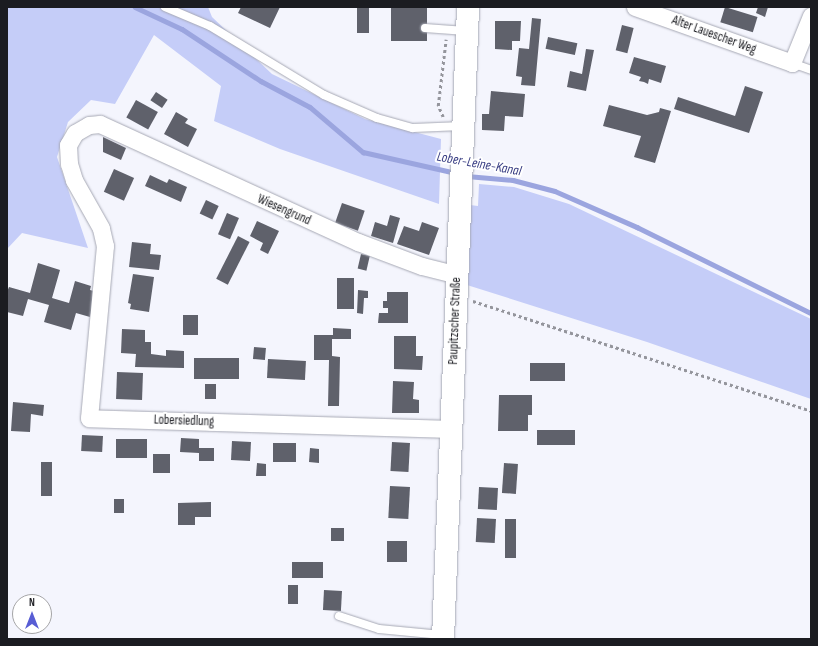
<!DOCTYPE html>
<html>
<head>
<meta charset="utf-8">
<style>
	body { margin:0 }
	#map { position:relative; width:818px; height:646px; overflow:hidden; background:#f4f5fd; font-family:"Sofia Sans Condensed",sans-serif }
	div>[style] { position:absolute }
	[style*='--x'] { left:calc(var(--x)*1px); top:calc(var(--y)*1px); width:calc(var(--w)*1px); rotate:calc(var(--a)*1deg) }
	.green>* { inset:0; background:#c5cdf8 }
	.stream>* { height:4.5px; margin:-2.25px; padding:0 2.25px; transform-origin:2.25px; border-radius:2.25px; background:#9ba5df }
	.building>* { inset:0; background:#5f616b; transform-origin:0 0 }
	.path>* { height:2.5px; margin-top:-1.25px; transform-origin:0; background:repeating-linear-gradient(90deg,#94959c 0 3px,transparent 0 6px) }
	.roads { filter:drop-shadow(0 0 1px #a6a8b4) drop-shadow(0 0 1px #a6a8b4) }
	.lane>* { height:8px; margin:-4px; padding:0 4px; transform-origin:4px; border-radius:4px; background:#fff }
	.street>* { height:17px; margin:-8.5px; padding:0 8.5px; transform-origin:8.5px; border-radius:8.5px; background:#fff }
	.secondary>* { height:22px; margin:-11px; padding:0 11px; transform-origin:11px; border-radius:11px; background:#fff }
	span { translate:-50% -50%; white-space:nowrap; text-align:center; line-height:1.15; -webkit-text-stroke:4px #fff; paint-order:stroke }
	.street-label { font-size:13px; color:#1b1c21 }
	.water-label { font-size:14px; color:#373c82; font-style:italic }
	.frame { position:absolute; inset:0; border:8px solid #1b1c21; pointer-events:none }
	.north { position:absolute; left:12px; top:594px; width:40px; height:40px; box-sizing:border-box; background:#fff; border:1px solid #a4a4a6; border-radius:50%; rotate:0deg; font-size:11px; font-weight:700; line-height:16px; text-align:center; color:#1b1c21 }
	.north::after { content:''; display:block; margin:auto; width:14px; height:18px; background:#585dd4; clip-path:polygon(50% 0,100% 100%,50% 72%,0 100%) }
</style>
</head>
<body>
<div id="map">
	<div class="green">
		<i style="clip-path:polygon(7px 7px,208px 7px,212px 17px,272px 74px,365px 119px,441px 139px,439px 204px,280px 149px,214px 121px,221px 86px,154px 35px,115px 104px,91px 100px,68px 122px,57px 157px,88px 248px,22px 233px,7px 249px)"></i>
		<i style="clip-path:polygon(479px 184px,514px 187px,569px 204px,811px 319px,811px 399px,647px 342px,467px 285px,470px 205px,478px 206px)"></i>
	</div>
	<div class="stream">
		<i style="--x:135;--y:7;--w:52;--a:25.1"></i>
		<i style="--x:182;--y:29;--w:95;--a:33.4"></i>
		<i style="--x:261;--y:81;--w:55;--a:28"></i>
		<i style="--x:310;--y:107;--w:70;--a:40.3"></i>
		<i style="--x:363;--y:152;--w:95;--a:12.7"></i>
		<i style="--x:467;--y:176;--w:46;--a:5"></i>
		<i style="--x:513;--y:180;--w:43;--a:14.7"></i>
		<i style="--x:555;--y:191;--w:90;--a:23.7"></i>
		<i style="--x:637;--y:227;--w:194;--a:26.3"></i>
	</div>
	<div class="building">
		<i style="clip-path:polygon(241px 7px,255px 8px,280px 7px,270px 28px,238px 13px)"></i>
		<i style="left:357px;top:7px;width:12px;height:26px"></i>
		<i style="left:391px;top:7px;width:36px;height:34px"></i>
		<i style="left:725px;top:7px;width:34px;height:16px;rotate:17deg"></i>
		<i style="clip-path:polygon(758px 7px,768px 7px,765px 17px,756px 13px)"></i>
		<i style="clip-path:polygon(532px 18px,541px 19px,535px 86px,521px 85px,522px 77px,516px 76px,519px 48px,529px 49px)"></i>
		<i style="clip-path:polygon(495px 21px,521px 21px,520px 41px,512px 41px,512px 50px,495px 49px)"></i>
		<i style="left:622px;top:25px;width:12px;height:26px;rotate:14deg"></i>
		<i style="left:548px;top:37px;width:30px;height:12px;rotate:12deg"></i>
		<i style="clip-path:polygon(586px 49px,594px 50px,586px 91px,567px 87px,570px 71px,582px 74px)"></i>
		<i style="clip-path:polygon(634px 57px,666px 66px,661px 83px,649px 79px,648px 84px,644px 82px,639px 81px,641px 77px,629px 73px)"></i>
		<i style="clip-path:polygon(745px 86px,763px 92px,749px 133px,674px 109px,678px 97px,735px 116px)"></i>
		<i style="clip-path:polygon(491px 91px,525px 94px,523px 117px,505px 116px,504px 131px,482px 130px,482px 114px,489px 114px)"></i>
		<i style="left:156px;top:92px;width:14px;height:10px;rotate:34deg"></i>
		<i style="left:136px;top:100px;width:25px;height:20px;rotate:29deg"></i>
		<i style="clip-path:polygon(609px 105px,647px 115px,659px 112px,660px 108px,671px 111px,655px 163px,634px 157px,641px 136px,603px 126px)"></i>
		<i style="clip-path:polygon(176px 112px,188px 119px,185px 123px,197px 129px,188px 147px,164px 134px)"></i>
		<i style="clip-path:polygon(103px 137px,126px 148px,121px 160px,103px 152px)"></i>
		<i style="left:114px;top:169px;width:22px;height:25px;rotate:24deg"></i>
		<i style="clip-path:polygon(150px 175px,167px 183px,169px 179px,187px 187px,181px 202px,145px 186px)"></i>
		<i style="left:206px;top:200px;width:14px;height:15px;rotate:25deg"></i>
		<i style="left:342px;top:203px;width:24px;height:21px;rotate:19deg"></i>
		<i style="left:227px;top:213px;width:13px;height:23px;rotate:23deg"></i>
		<i style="clip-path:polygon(390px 215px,400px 218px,393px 243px,371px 236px,375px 222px,387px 226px)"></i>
		<i style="clip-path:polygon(257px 221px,279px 231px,268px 254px,260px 250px,263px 243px,250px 236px)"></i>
		<i style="clip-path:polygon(422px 222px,439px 228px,429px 255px,397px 244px,404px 226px,419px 231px)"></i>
		<i style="left:238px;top:236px;width:13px;height:48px;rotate:27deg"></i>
		<i style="clip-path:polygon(132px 242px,151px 244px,150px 254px,161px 255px,159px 270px,129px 267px)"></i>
		<i style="left:361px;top:254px;width:9px;height:15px;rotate:13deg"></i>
		<i style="clip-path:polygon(38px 263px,60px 270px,52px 298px,69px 303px,75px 281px,91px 286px,90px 290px,97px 292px,90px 317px,76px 313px,71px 330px,44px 322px,49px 305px,28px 299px,23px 316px,7px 312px,7px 292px,9px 287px,30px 293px)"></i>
		<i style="clip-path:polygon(133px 274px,154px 277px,149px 312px,130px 309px,131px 304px,128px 303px)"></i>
		<i style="left:337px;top:278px;width:17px;height:31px"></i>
		<i style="clip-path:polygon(358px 290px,368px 291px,368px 298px,364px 298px,363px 314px,357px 313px)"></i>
		<i style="clip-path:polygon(387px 292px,408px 292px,408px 323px,378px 323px,379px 313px,388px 313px,388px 308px,383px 308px,383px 301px,387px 301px)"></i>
		<i style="left:183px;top:315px;width:15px;height:20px"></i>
		<i style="clip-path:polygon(333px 328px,351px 329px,351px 339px,332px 339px,332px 356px,340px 357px,339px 406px,328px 406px,329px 360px,314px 360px,314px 335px,333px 335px)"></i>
		<i style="clip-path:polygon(122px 329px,145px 330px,145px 342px,151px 342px,151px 354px,166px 356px,166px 350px,184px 351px,184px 368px,135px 367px,136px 354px,121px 353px)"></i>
		<i style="clip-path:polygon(394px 336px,416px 336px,416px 356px,423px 356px,422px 370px,394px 369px)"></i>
		<i style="left:254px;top:347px;width:12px;height:12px;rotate:5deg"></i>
		<i style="left:194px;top:358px;width:45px;height:21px"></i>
		<i style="left:268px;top:359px;width:38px;height:19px;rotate:3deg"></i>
		<i style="left:530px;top:363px;width:35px;height:18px"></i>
		<i style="left:117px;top:372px;width:26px;height:27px;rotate:2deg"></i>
		<i style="clip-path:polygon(393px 381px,414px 382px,413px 399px,419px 400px,419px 413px,392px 413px)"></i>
		<i style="left:205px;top:384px;width:11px;height:15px"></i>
		<i style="clip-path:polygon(499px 395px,532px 395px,532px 415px,528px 415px,528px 431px,498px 431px)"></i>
		<i style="clip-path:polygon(13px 402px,44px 405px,43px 416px,31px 414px,30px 432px,11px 431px)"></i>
		<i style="left:575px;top:430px;width:15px;height:38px;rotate:90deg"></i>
		<i style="left:82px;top:435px;width:21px;height:16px;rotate:3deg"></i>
		<i style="clip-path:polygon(181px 438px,199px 439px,199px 448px,214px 448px,214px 461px,199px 461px,199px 453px,180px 452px)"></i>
		<i style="left:116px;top:439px;width:31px;height:19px"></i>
		<i style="left:232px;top:441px;width:19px;height:19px;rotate:3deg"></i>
		<i style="left:392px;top:442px;width:18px;height:29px;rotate:3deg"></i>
		<i style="left:273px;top:443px;width:23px;height:19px"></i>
		<i style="clip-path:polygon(310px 448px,319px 449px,319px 463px,309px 462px)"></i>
		<i style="left:153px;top:454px;width:17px;height:19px"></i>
		<i style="left:41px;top:462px;width:11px;height:34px"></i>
		<i style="clip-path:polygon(257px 463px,266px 464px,266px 476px,256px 476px)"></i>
		<i style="left:504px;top:463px;width:14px;height:30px;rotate:4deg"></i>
		<i style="left:390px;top:486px;width:20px;height:32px;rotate:3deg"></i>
		<i style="left:479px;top:487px;width:19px;height:22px;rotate:3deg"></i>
		<i style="left:114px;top:499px;width:10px;height:14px"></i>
		<i style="clip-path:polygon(211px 502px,211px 517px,195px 517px,195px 525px,178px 525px,178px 503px)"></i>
		<i style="left:477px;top:518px;width:19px;height:24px;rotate:3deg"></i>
		<i style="left:505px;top:519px;width:11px;height:39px"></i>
		<i style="left:331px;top:528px;width:13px;height:13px"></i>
		<i style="left:387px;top:541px;width:20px;height:21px"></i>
		<i style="left:292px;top:562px;width:31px;height:16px"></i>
		<i style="left:288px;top:585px;width:10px;height:19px"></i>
		<i style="left:324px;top:590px;width:18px;height:20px;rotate:3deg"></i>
	</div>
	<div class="path">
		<i style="--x:443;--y:117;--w:12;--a:-114"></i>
		<i style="--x:438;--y:106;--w:67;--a:-83.2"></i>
		<i style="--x:473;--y:301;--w:355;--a:18"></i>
	</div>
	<div class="roads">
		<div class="lane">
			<i style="--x:165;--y:7;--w:49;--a:22.9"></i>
			<i style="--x:210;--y:26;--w:133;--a:31.2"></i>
			<i style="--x:324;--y:95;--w:58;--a:23.5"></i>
			<i style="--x:377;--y:118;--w:37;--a:16"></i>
			<i style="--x:413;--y:128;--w:49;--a:-2.3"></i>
			<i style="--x:425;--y:28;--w:41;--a:4.2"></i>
			<i style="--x:792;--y:63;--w:20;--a:20"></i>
			<i style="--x:339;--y:616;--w:42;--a:18"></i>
			<i style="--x:379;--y:629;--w:63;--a:5.4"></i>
		</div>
		<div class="street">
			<i style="--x:635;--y:7;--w:167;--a:19.6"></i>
			<i style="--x:792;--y:63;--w:51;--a:-68"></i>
			<i style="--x:452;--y:429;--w:363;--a:-178.3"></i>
			<i style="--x:89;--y:418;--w:173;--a:-84.7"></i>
			<i style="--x:105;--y:246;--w:18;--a:-103"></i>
			<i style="--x:101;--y:228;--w:55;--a:-119.4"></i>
			<i style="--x:74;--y:180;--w:17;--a:-107"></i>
			<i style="--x:69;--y:164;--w:19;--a:-93"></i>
			<i style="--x:68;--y:145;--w:14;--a:-60"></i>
			<i style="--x:75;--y:133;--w:16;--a:-30"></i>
			<i style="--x:89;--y:125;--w:11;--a:-5"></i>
			<i style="--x:100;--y:124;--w:284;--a:24.6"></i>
			<i style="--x:358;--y:242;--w:68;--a:20.6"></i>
			<i style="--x:422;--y:266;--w:36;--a:14"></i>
		</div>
		<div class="secondary">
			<i style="--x:443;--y:639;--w:632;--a:-87.73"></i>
		</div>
	</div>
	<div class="street-label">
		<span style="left:714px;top:35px;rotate:20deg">Alter Lauescher Weg</span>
		<span style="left:284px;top:210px;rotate:24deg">Wiesengrund</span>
		<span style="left:455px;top:321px;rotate:-88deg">Paupitzscher Straße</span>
		<span style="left:184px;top:421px;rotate:2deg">Lobersiedlung</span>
	</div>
	<div class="water-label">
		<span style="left:479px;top:164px;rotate:10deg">Lober-Leine-Kanal</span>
	</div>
	<div class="frame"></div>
	<div class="north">N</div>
</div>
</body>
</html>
